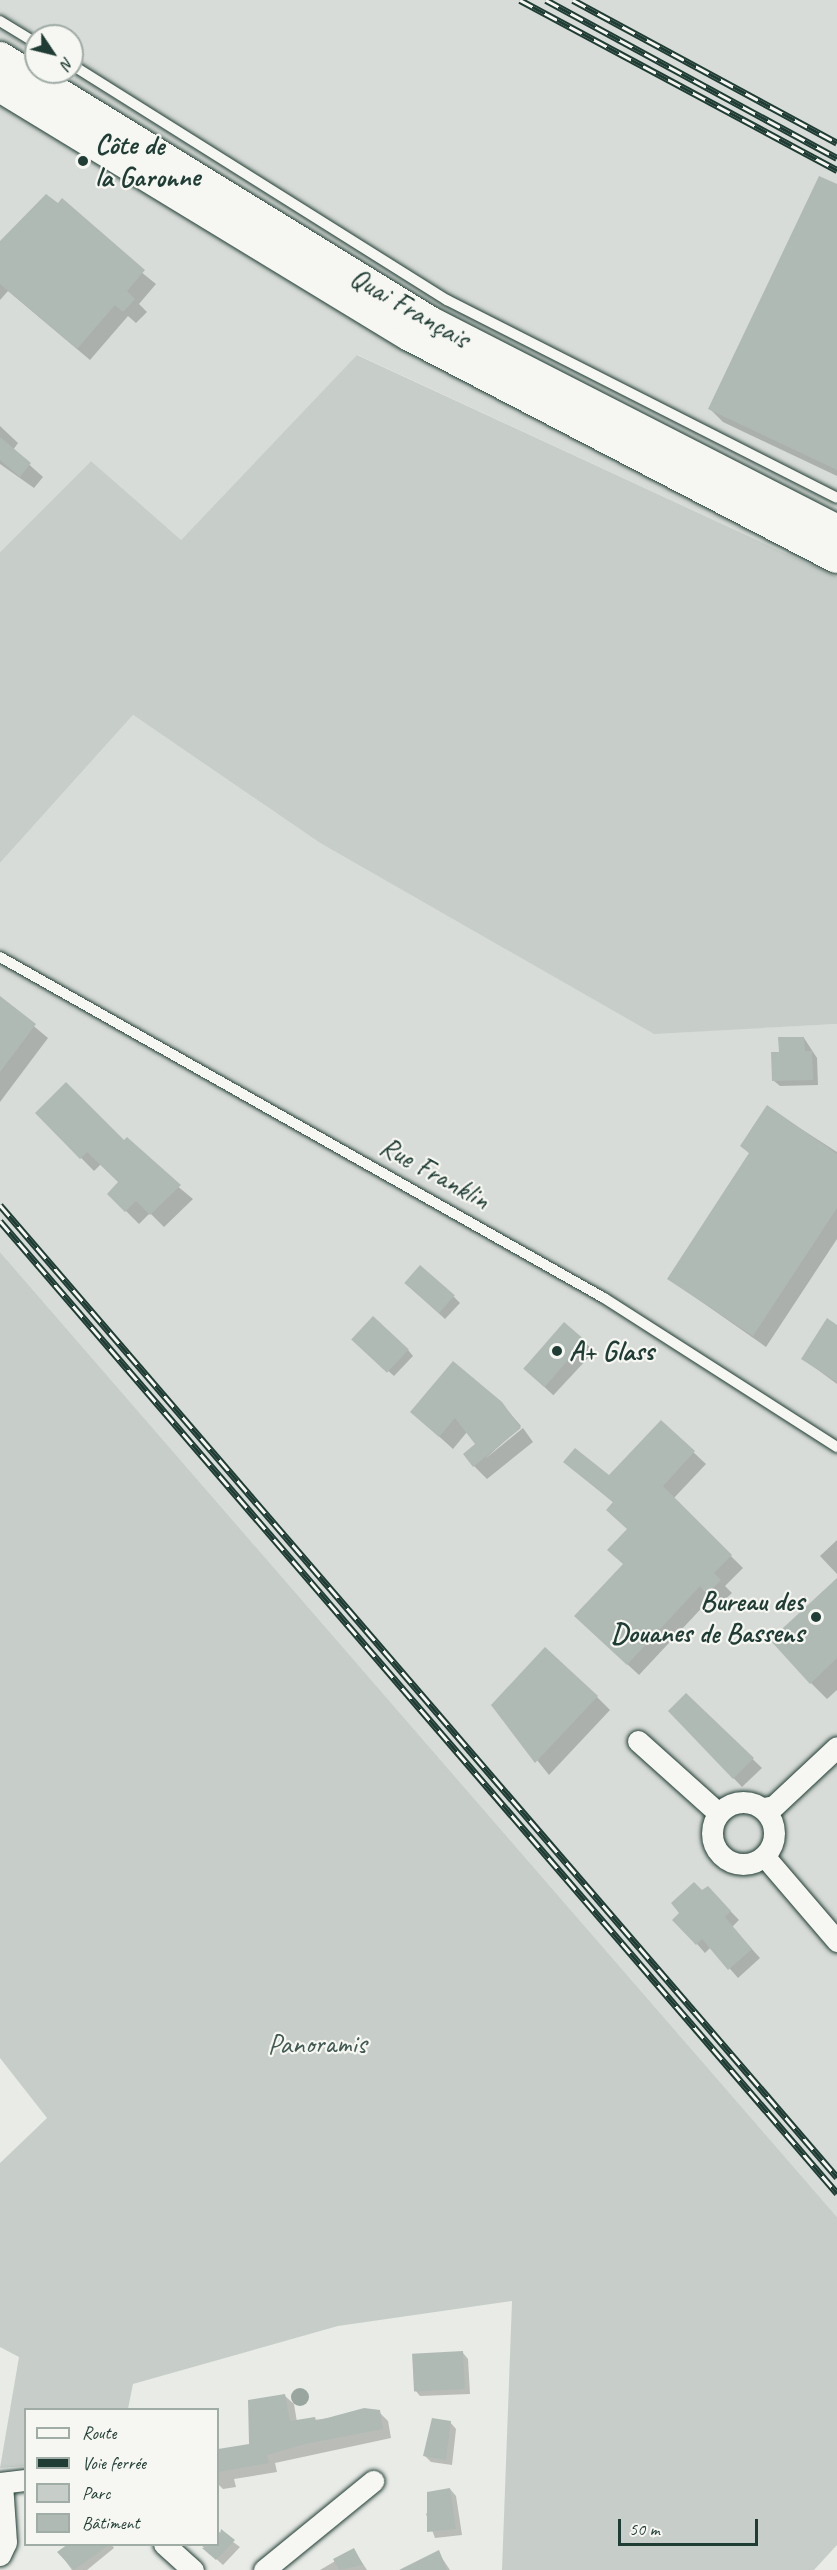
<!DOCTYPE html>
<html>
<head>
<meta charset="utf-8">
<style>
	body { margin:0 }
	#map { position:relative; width:837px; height:2570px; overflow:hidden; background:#e9ebe7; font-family:Caveat,sans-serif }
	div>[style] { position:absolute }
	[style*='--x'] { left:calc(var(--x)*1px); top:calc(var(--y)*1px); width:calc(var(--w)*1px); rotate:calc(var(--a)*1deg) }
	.built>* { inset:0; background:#d8dcd8 }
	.green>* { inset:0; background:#c7cec9 }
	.water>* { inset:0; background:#99a6a0 }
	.round { border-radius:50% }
	.shadow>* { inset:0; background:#0003; transform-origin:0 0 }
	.building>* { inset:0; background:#b0bab5; transform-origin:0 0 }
	.roads { filter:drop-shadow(0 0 2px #1f3d34) drop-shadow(0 0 2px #1f3d34) }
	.lane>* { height:10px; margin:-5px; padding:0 5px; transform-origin:5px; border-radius:5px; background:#f6f6f2 }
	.street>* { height:21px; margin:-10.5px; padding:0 10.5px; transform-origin:10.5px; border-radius:10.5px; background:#f6f6f2 }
	.street>.ring { margin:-10.5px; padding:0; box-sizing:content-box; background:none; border:21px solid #f6f6f2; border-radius:50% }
	.secondary>* { height:30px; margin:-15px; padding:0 15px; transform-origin:15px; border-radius:15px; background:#f6f6f2 }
	.rail>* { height:7px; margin-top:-3.5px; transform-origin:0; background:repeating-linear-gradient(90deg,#f6f6f2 0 14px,#1f3d34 0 28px); box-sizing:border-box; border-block:2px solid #1f3d34 }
	.dots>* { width:16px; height:16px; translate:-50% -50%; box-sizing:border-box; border:3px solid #f6f6f2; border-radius:50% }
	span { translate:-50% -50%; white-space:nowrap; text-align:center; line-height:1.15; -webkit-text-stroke:4.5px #f6f6f2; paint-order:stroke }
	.poi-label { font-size:28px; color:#1f3d34; font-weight:700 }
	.left { translate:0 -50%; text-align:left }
	.right { translate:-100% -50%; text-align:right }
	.street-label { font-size:28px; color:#1f3d34 }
	.park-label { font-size:28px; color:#415a52 }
	.legend { position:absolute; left:24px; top:2408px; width:195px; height:138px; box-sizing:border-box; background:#f6f6f2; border:2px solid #a0aca6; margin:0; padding:8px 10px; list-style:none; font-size:18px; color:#1f3d34 }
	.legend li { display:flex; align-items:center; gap:12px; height:30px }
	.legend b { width:30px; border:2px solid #a0aca6 }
	.north { position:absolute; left:24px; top:24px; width:60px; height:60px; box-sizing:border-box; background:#f6f6f2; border:2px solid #a0aca6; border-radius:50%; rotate:125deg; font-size:16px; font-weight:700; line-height:24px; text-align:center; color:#1f3d34 }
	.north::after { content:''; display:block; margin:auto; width:21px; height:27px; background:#1f3d34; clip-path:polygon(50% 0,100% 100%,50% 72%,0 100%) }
	.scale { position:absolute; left:618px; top:2519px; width:140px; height:27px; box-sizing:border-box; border:3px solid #1f3d34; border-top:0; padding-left:8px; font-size:18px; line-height:21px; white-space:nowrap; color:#1f3d34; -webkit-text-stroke:4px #f6f6f2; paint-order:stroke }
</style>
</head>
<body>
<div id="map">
	<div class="built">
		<i style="clip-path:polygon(evenodd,0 0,837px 0,837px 577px,358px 355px,180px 541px,91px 461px,0 552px,0 0,36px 36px,72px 36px,72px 72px,36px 72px,36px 36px)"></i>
		<i style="clip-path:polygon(133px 715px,320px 843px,653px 1033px,837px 1024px,837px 2217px,0 1252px,0 863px)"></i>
	</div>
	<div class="green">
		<i style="clip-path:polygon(357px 355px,837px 577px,837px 1024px,654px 1034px,320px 843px,133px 715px,0 863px,0 552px,91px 461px,181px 540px)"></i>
		<i style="clip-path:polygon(0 1252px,837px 2217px,837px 2545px,814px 2570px,502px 2570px,512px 2301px,338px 2326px,133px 2384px,128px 2409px,26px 2410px,25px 2466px,0 2468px,19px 2357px,0 2347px,0 2163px,47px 2118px,0 2058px)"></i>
	</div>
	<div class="water">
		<i class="round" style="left:291px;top:2388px;width:18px;height:18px"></i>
	</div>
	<div class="shadow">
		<i style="clip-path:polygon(837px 186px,837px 476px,723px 422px,710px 409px)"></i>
		<i style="clip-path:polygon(58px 205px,156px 284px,139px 304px,147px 312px,136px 323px,128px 316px,90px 360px,8px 291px,0 300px,0 243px)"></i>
		<i style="clip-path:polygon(0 426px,18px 443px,13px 450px,43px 477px,34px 488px,0 464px)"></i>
		<i style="clip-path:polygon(0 998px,48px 1038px,0 1102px)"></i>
		<i style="clip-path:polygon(804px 1038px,817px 1058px,818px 1085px,780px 1086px,774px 1081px,780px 1053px)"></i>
		<i style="clip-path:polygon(767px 1107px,837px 1152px,837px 1239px,766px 1347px,669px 1279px,750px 1154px,742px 1146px)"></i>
		<i style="clip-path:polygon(37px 1113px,124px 1142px,193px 1199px,164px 1227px,150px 1213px,139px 1224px,109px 1194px,120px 1182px,101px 1164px,94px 1171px)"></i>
		<i style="clip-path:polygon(412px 1289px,453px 1296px,460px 1303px,445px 1319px)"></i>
		<i style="left:565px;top:1324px;width:40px;height:60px;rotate:43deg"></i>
		<i style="clip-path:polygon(837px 1326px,837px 1384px,803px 1359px)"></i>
		<i style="clip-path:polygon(359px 1345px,408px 1350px,413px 1356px,394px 1376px)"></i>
		<i style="clip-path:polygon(501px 1403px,521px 1426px,485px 1459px,523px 1428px,533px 1442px,487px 1479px,474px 1466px,477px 1445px,467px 1432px,453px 1449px,412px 1412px)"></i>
		<i style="clip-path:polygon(661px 1422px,706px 1464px,673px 1499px,743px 1568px,725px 1586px,732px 1593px,720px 1604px,712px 1597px,639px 1675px,588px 1628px,624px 1565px,629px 1530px,614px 1503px,565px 1462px,609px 1478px)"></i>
		<i style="clip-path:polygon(837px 1540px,837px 1574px,820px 1556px)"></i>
		<i style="clip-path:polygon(837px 1581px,837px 1690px,827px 1699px,811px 1683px)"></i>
		<i style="clip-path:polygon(686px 1695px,762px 1768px,742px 1787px,670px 1711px)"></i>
		<i style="clip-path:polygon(597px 1697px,610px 1710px,549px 1775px,493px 1705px)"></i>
		<i style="clip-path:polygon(708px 1888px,739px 1920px,732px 1927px,760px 1958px,738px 1978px,711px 1947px,705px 1953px,697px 1944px,702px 1892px)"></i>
		<i style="clip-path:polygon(463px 2353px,468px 2359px,470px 2394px,420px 2396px,415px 2390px)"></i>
		<i style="clip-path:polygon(285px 2396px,294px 2404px,297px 2422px,379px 2412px,388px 2421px,391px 2438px,275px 2463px,277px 2472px,234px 2479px,236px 2487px,223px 2489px,218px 2484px,218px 2451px,251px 2445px)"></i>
		<i style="clip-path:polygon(450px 2422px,456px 2429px,452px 2465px,431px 2462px,425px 2456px)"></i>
		<i style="clip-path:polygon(450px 2489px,456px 2496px,462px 2535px,435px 2538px,426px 2514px)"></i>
		<i style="clip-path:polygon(218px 2531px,240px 2547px,223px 2565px,200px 2544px,218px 2544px)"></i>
		<i style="clip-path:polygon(70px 2544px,111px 2544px,114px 2548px,87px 2570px,72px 2570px,59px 2552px)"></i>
		<i style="clip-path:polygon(354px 2550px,367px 2570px,320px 2570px)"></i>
		<i style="clip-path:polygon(438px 2552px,450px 2570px,418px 2570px)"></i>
	</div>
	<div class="building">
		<i style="clip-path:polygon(819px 176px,837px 184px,837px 470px,708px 409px)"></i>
		<i style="clip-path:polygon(46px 194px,58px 203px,62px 198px,145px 270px,127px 291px,135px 299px,123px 312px,115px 305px,77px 349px,0 284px,0 241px)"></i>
		<i style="clip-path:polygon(0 437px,31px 463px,20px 477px,0 460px)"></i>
		<i style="clip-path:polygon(0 996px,36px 1024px,0 1072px)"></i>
		<i style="clip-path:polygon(778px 1037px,804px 1037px,805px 1051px,812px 1051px,813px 1080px,772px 1081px,771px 1052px,779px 1052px)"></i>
		<i style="clip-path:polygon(66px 1082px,124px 1140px,127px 1137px,181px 1185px,150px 1215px,136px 1201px,125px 1212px,107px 1194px,118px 1182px,87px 1152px,80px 1159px,35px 1113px)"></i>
		<i style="clip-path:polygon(767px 1105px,837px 1154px,837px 1208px,753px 1336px,667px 1279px,749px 1153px,740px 1146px)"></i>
		<i style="left:420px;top:1265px;width:46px;height:24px;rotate:41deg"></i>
		<i style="left:373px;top:1316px;width:49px;height:32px;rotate:43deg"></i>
		<i style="clip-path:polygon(827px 1318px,837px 1325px,837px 1382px,801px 1359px)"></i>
		<i style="left:564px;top:1322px;width:28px;height:62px;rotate:41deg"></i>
		<i style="clip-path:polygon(453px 1361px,502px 1402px,521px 1428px,473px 1467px,463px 1454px,475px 1444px,455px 1418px,439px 1437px,410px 1412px)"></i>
		<i style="clip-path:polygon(661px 1420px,695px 1451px,663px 1486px,732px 1555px,714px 1573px,721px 1580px,707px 1594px,700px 1586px,627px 1665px,574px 1616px,623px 1564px,607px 1550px,627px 1529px,606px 1510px,613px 1502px,563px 1462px,575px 1448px,609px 1475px)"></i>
		<i style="clip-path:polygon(837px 1578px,837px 1658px,810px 1684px,770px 1640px)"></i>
		<i style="clip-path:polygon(545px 1647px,598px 1696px,535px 1763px,491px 1705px)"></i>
		<i style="clip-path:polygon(686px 1693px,754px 1758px,733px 1779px,668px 1711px)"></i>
		<i style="clip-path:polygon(694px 1882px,702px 1890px,708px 1886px,731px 1911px,725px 1917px,752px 1949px,728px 1970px,702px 1939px,696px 1945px,672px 1920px,679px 1913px,671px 1903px)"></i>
		<i style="left:463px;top:2351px;width:38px;height:51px;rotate:87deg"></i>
		<i style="clip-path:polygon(285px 2394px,290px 2421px,315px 2417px,316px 2421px,364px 2408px,380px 2410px,383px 2429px,305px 2444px,267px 2455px,269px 2463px,218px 2472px,218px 2449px,249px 2444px,248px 2400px)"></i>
		<i style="clip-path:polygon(432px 2418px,451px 2421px,446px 2460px,423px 2456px)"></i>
		<i style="clip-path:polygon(450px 2488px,456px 2529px,427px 2532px,427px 2492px)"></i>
		<i style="clip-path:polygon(221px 2529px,235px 2540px,216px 2560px,202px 2548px,218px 2544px)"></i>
		<i style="clip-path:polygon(68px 2544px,110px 2544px,74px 2570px,57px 2552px)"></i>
		<i style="clip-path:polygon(354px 2548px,363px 2565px,339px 2570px,333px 2559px)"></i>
		<i style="clip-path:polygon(439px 2550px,447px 2570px,399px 2570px)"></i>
	</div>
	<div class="roads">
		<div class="lane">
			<i style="--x:0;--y:21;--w:42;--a:31.4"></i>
			<i style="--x:72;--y:65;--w:443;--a:32.1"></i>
			<i style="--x:447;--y:300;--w:437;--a:26.9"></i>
			<i style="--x:0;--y:957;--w:694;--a:29.45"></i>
			<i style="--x:604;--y:1298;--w:277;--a:32.6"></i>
		</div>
		<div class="street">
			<i style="--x:638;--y:1741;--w:106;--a:41.9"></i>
			<i class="ring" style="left:712px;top:1802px;width:41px;height:41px"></i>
			<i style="--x:764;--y:1808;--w:10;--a:-11"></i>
			<i style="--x:774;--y:1806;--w:86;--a:-43.1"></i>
			<i style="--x:765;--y:1857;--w:111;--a:49.4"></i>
			<i style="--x:0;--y:2483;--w:26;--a:-7"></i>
			<i style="--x:164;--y:2544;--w:39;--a:42"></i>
			<i style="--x:0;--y:2555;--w:14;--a:-65"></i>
			<i style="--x:6;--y:2542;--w:59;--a:-93.9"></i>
			<i style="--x:264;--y:2570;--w:141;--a:-39.2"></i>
		</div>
		<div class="secondary">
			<i style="--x:0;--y:57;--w:506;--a:31.59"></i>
			<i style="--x:431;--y:322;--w:456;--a:27.1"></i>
			<i style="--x:0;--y:87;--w:477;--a:31.3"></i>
			<i style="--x:408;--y:335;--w:483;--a:27.5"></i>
		</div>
	</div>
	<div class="rail">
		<i style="--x:520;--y:0;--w:360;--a:28.2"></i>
		<i style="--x:546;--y:0;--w:331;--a:28.5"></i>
		<i style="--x:573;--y:0;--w:300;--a:28.4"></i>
		<i style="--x:0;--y:1205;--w:1283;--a:49.27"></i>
		<i style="--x:0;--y:1221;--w:1283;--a:49.27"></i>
	</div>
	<div class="dots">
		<i style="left:83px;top:161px;background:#1f3d34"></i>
		<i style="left:557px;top:1351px;background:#1f3d34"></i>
		<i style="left:816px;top:1617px;background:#1f3d34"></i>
	</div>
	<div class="poi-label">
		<span class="left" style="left:95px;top:161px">Côte de<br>la Garonne</span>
		<span class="left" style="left:569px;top:1351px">A+ Glass</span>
		<span class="right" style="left:804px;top:1617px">Bureau des<br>Douanes de Bassens</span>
	</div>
	<div class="street-label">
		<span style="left:410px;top:308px;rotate:30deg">Quai Français</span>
		<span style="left:435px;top:1173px;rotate:29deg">Rue Franklin</span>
	</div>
	<div class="park-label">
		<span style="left:317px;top:2044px">Panoramis</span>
	</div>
	<ul class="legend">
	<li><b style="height:8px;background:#f6f6f2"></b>Route</li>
	<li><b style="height:8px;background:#1f3d34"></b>Voie ferrée</li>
	<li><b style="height:16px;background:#c7cec9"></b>Parc</li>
	<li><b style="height:16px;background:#b0bab5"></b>Bâtiment</li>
	</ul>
	<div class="north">N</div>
	<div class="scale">50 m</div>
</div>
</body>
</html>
